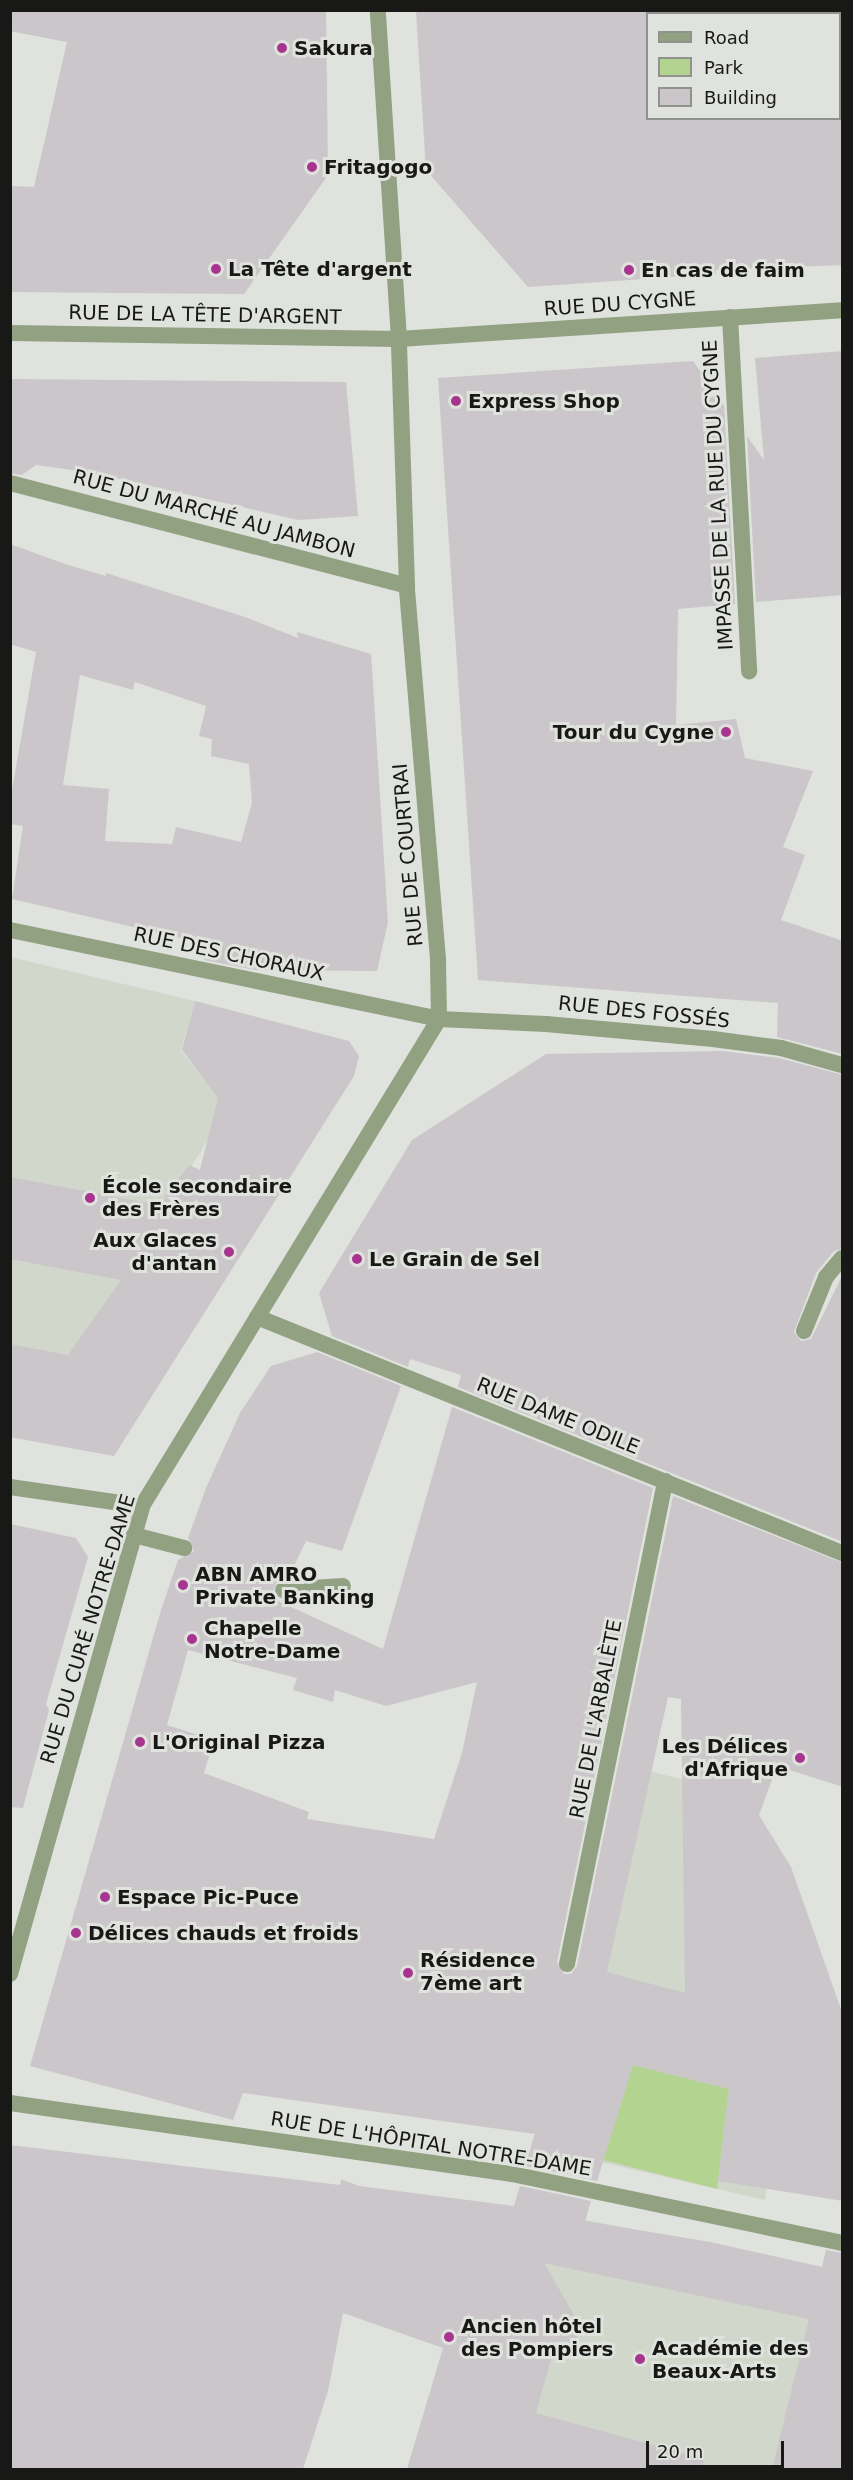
<!DOCTYPE html>
<html>
<head>
<meta charset="utf-8">
<style>
	body { margin:0 }
	#map { position:relative; width:853px; height:2480px; overflow:hidden; background:#dfe2dd; font-family:"DejaVu Sans",sans-serif }
	div>[style] { position:absolute }
	[style*='--x'] { left:calc(var(--x)*1px); top:calc(var(--y)*1px); width:calc(var(--w)*1px); rotate:calc(var(--a)*1deg) }
	.built>* { inset:0; background:#d1d7cb }
	.green>* { inset:0; background:#b3d391 }
	.building>* { inset:0; background:#cbc6ca }
	.service>* { height:16px; margin:-8px; padding:0 8px; transform-origin:8px; border-radius:8px; background:#91a182 }
	.minor>* { height:16px; margin:-8px; padding:0 8px; transform-origin:8px; border-radius:8px; background:#91a182 }
	.dots>* { width:16px; height:16px; translate:-50% -50%; box-sizing:border-box; border:3px solid #dfe2dd; border-radius:50% }
	span { translate:-50% -50%; white-space:nowrap; text-align:center; line-height:1.15; -webkit-text-stroke:6px #dfe2dd; paint-order:stroke }
	.poi-label { font-size:20px; color:#181917; font-weight:700 }
	.left { translate:0 -50%; text-align:left }
	.right { translate:-100% -50%; text-align:right }
	.street-label { font-size:20px; color:#181917 }
	.frame { position:absolute; inset:0; border:12px solid #181917; pointer-events:none }
	.legend { position:absolute; left:646px; top:12px; width:195px; height:108px; box-sizing:border-box; background:#dfe2dd; border:2px solid #8f928e; margin:0; padding:8px 10px; list-style:none; font-size:18px; color:#181917 }
	.legend li { display:flex; align-items:center; gap:12px; height:30px }
	.legend b { width:30px; border:2px solid #8f928e }
	.scale { position:absolute; left:646px; top:2441px; width:138px; height:27px; box-sizing:border-box; border:3px solid #181917; border-top:0; padding-left:8px; font-size:18px; line-height:21px; white-space:nowrap; color:#181917; -webkit-text-stroke:4px #dfe2dd; paint-order:stroke }
</style>
</head>
<body>
<div id="map">
	<div class="built">
		<i style="clip-path:polygon(651px 11px,774px 10px,774px 11px,657px 14px)"></i>
		<i style="clip-path:polygon(10px 957px,195px 1001px,181px 1051px,219px 1098px,209px 1138px,116px 1288px,59px 1446px,11px 1437px)"></i>
		<i style="clip-path:polygon(644px 1770px,710px 1786px,774px 2134px,765px 2200px,531px 2146px)"></i>
		<i style="clip-path:polygon(526px 2208px,825px 2268px,772px 2469px,445px 2470px)"></i>
	</div>
	<div class="green">
		<i style="clip-path:polygon(633px 2065px,729px 2089px,717px 2189px,603px 2160px)"></i>
	</div>
	<div class="building">
		<i style="clip-path:polygon(10px 10px,326px 10px,328px 175px,244px 294px,10px 292px,10px 186px,34px 187px,67px 42px,10px 31px)"></i>
		<i style="clip-path:polygon(416px 10px,648px 10px,648px 118px,843px 118px,843px 265px,716px 270px,716px 274px,528px 287px,426px 170px)"></i>
		<i style="clip-path:polygon(843px 351px,843px 595px,756px 602px,747px 436px,764px 460px,755px 358px)"></i>
		<i style="clip-path:polygon(693px 361px,724px 405px,735px 604px,678px 609px,676px 725px,736px 719px,745px 758px,813px 771px,783px 847px,805px 855px,781px 920px,843px 941px,843px 1054px,777px 1037px,778px 1003px,478px 980px,438px 378px)"></i>
		<i style="clip-path:polygon(10px 379px,346px 382px,358px 516px,298px 520px,94px 473px,36px 465px,22px 475px,10px 473px)"></i>
		<i style="clip-path:polygon(evenodd,10px 544px,68px 565px,106px 576px,106px 573px,245px 617px,298px 638px,297px 632px,371px 654px,388px 922px,377px 971px,255px 970px,204px 960px,207px 944px,12px 899px,23px 826px,10px 824px,10px 802px,36px 652px,10px 644px,10px 544px,80px 675px,133px 690px,135px 682px,206px 706px,199px 736px,212px 739px,211px 756px,249px 764px,252px 803px,241px 842px,176px 827px,172px 844px,105px 841px,109px 789px,63px 785px,80px 675px)"></i>
		<i style="clip-path:polygon(195px 1001px,349px 1041px,359px 1056px,354px 1076px,114px 1456px,10px 1437px,10px 1344px,68px 1355px,121px 1280px,10px 1259px,10px 1177px,159px 1205px,189px 1165px,200px 1170px,218px 1098px,182px 1050px)"></i>
		<i style="clip-path:polygon(723px 1051px,779px 1058px,843px 1075px,843px 1248px,834px 1251px,816px 1273px,794px 1332px,801px 1341px,811px 1339px,843px 1274px,843px 1542px,458px 1387px,461px 1375px,410px 1359px,408px 1367px,332px 1336px,319px 1293px,412px 1140px,546px 1054px)"></i>
		<i style="clip-path:polygon(evenodd,317px 1352px,401px 1386px,342px 1551px,306px 1541px,288px 1579px,277px 1582px,273px 1591px,278px 1601px,383px 1649px,452px 1407px,653px 1488px,557px 1962px,564px 1974px,571px 1974px,577px 1966px,673px 1496px,843px 1563px,843px 1787px,777px 1766px,759px 1815px,791px 1867px,843px 2015px,843px 2201px,718px 2181px,729px 2089px,633px 2065px,597px 2181px,525px 2166px,535px 2134px,243px 2093px,233px 2120px,30px 2066px,161px 1610px,178px 1560px,194px 1551px,188px 1538px,206px 1488px,240px 1413px,271px 1366px,317px 1352px,188px 1650px,297px 1678px,293px 1690px,333px 1702px,335px 1690px,386px 1706px,477px 1682px,462px 1753px,434px 1839px,307px 1819px,309px 1812px,204px 1773px,214px 1740px,167px 1725px,188px 1650px,317px 1352px,668px 1697px,681px 1699px,685px 1993px,607px 1972px,668px 1697px)"></i>
		<i style="clip-path:polygon(10px 1524px,76px 1538px,88px 1557px,46px 1704px,49px 1710px,23px 1808px,10px 1807px)"></i>
		<i style="clip-path:polygon(10px 2145px,340px 2185px,341px 2179px,359px 2186px,514px 2206px,520px 2186px,591px 2201px,585px 2221px,710px 2242px,822px 2267px,826px 2250px,843px 2253px,843px 2469px,772px 2469px,809px 2319px,544px 2263px,580px 2325px,576px 2342px,552px 2356px,536px 2413px,704px 2459px,702px 2469px,407px 2469px,443px 2348px,343px 2313px,328px 2391px,303px 2469px,10px 2469px)"></i>
	</div>
	<div class="service">
		<i style="--x:804;--y:1331;--w:58;--a:-67.8"></i>
		<i style="--x:826;--y:1277;--w:25;--a:-50"></i>
		<i style="--x:134;--y:1535;--w:52;--a:14.6"></i>
		<i style="--x:283;--y:1590;--w:60;--a:-3.8"></i>
	</div>
	<div class="minor">
		<i style="--x:730;--y:317;--w:355;--a:86.9"></i>
		<i style="--x:10;--y:333;--w:389;--a:0.9"></i>
		<i style="--x:399;--y:339;--w:444;--a:-3.7"></i>
		<i style="--x:10;--y:483;--w:410;--a:14.5"></i>
		<i style="--x:10;--y:930;--w:438;--a:11.7"></i>
		<i style="--x:439;--y:1019;--w:107;--a:2.7"></i>
		<i style="--x:546;--y:1024;--w:168;--a:5.1"></i>
		<i style="--x:713;--y:1039;--w:69;--a:7.5"></i>
		<i style="--x:781;--y:1048;--w:63;--a:15.6"></i>
		<i style="--x:257;--y:1317;--w:631;--a:21.97"></i>
		<i style="--x:10;--y:1487;--w:133;--a:8.2"></i>
		<i style="--x:567;--y:1964;--w:493;--a:-78.5"></i>
		<i style="--x:10;--y:1974;--w:486;--a:-74.2"></i>
		<i style="--x:142;--y:1506;--w:570;--a:-58.62"></i>
		<i style="--x:439;--y:1019;--w:60;--a:-91"></i>
		<i style="--x:438;--y:959;--w:374;--a:-94.8"></i>
		<i style="--x:407;--y:586;--w:247;--a:-91.9"></i>
		<i style="--x:399;--y:339;--w:330;--a:-93.7"></i>
		<i style="--x:10;--y:2103;--w:507;--a:8.05"></i>
		<i style="--x:512;--y:2174;--w:337;--a:11.8"></i>
	</div>
	<div class="dots">
		<i style="left:282px;top:48px;background:#a73590"></i>
		<i style="left:312px;top:167px;background:#a73590"></i>
		<i style="left:216px;top:269px;background:#a73590"></i>
		<i style="left:629px;top:270px;background:#a73590"></i>
		<i style="left:456px;top:401px;background:#a73590"></i>
		<i style="left:726px;top:732px;background:#a73590"></i>
		<i style="left:90px;top:1198px;background:#a73590"></i>
		<i style="left:229px;top:1252px;background:#a73590"></i>
		<i style="left:357px;top:1259px;background:#a73590"></i>
		<i style="left:183px;top:1585px;background:#a73590"></i>
		<i style="left:192px;top:1639px;background:#a73590"></i>
		<i style="left:140px;top:1742px;background:#a73590"></i>
		<i style="left:800px;top:1758px;background:#a73590"></i>
		<i style="left:105px;top:1897px;background:#a73590"></i>
		<i style="left:76px;top:1933px;background:#a73590"></i>
		<i style="left:408px;top:1973px;background:#a73590"></i>
		<i style="left:449px;top:2337px;background:#a73590"></i>
		<i style="left:640px;top:2359px;background:#a73590"></i>
	</div>
	<div class="poi-label">
		<span class="left" style="left:294px;top:48px">Sakura</span>
		<span class="left" style="left:324px;top:167px">Fritagogo</span>
		<span class="left" style="left:228px;top:269px">La Tête d'argent</span>
		<span class="left" style="left:641px;top:270px">En cas de faim</span>
		<span class="left" style="left:468px;top:401px">Express Shop</span>
		<span class="right" style="left:714px;top:732px">Tour du Cygne</span>
		<span class="left" style="left:102px;top:1198px">École secondaire<br>des Frères</span>
		<span class="right" style="left:217px;top:1252px">Aux Glaces<br>d'antan</span>
		<span class="left" style="left:369px;top:1259px">Le Grain de Sel</span>
		<span class="left" style="left:195px;top:1586px">ABN AMRO<br>Private Banking</span>
		<span class="left" style="left:204px;top:1640px">Chapelle<br>Notre-Dame</span>
		<span class="left" style="left:152px;top:1742px">L'Original Pizza</span>
		<span class="right" style="left:788px;top:1758px">Les Délices<br>d'Afrique</span>
		<span class="left" style="left:117px;top:1897px">Espace Pic-Puce</span>
		<span class="left" style="left:88px;top:1933px">Délices chauds et froids</span>
		<span class="left" style="left:420px;top:1972px">Résidence<br>7ème art</span>
		<span class="left" style="left:461px;top:2338px">Ancien hôtel<br>des Pompiers</span>
		<span class="left" style="left:652px;top:2360px">Académie des<br>Beaux-Arts</span>
	</div>
	<div class="street-label">
		<span style="left:620px;top:304px;rotate:-4deg">RUE DU CYGNE</span>
		<span style="left:205px;top:315px;rotate:1deg">RUE DE LA TÊTE D'ARGENT</span>
		<span style="left:718px;top:495px;rotate:-93deg">IMPASSE DE LA RUE DU CYGNE</span>
		<span style="left:214px;top:514px;rotate:15deg">RUE DU MARCHÉ AU JAMBON</span>
		<span style="left:408px;top:855px;rotate:-95deg">RUE DE COURTRAI</span>
		<span style="left:229px;top:954px;rotate:12deg">RUE DES CHORAUX</span>
		<span style="left:644px;top:1012px;rotate:6deg">RUE DES FOSSÉS</span>
		<span style="left:558px;top:1416px;rotate:22deg">RUE DAME ODILE</span>
		<span style="left:88px;top:1629px;rotate:-73deg">RUE DU CURÉ NOTRE-DAME</span>
		<span style="left:596px;top:1719px;rotate:-79deg">RUE DE L'ARBALÈTE</span>
		<span style="left:431px;top:2144px;rotate:9deg">RUE DE L'HÔPITAL NOTRE-DAME</span>
	</div>
	<div class="frame"></div>
	<ul class="legend">
	<li><b style="height:8px;background:#91a182"></b>Road</li>
	<li><b style="height:16px;background:#b3d391"></b>Park</li>
	<li><b style="height:16px;background:#cbc6ca"></b>Building</li>
	</ul>
	<div class="scale">20 m</div>
</div>
</body>
</html>
